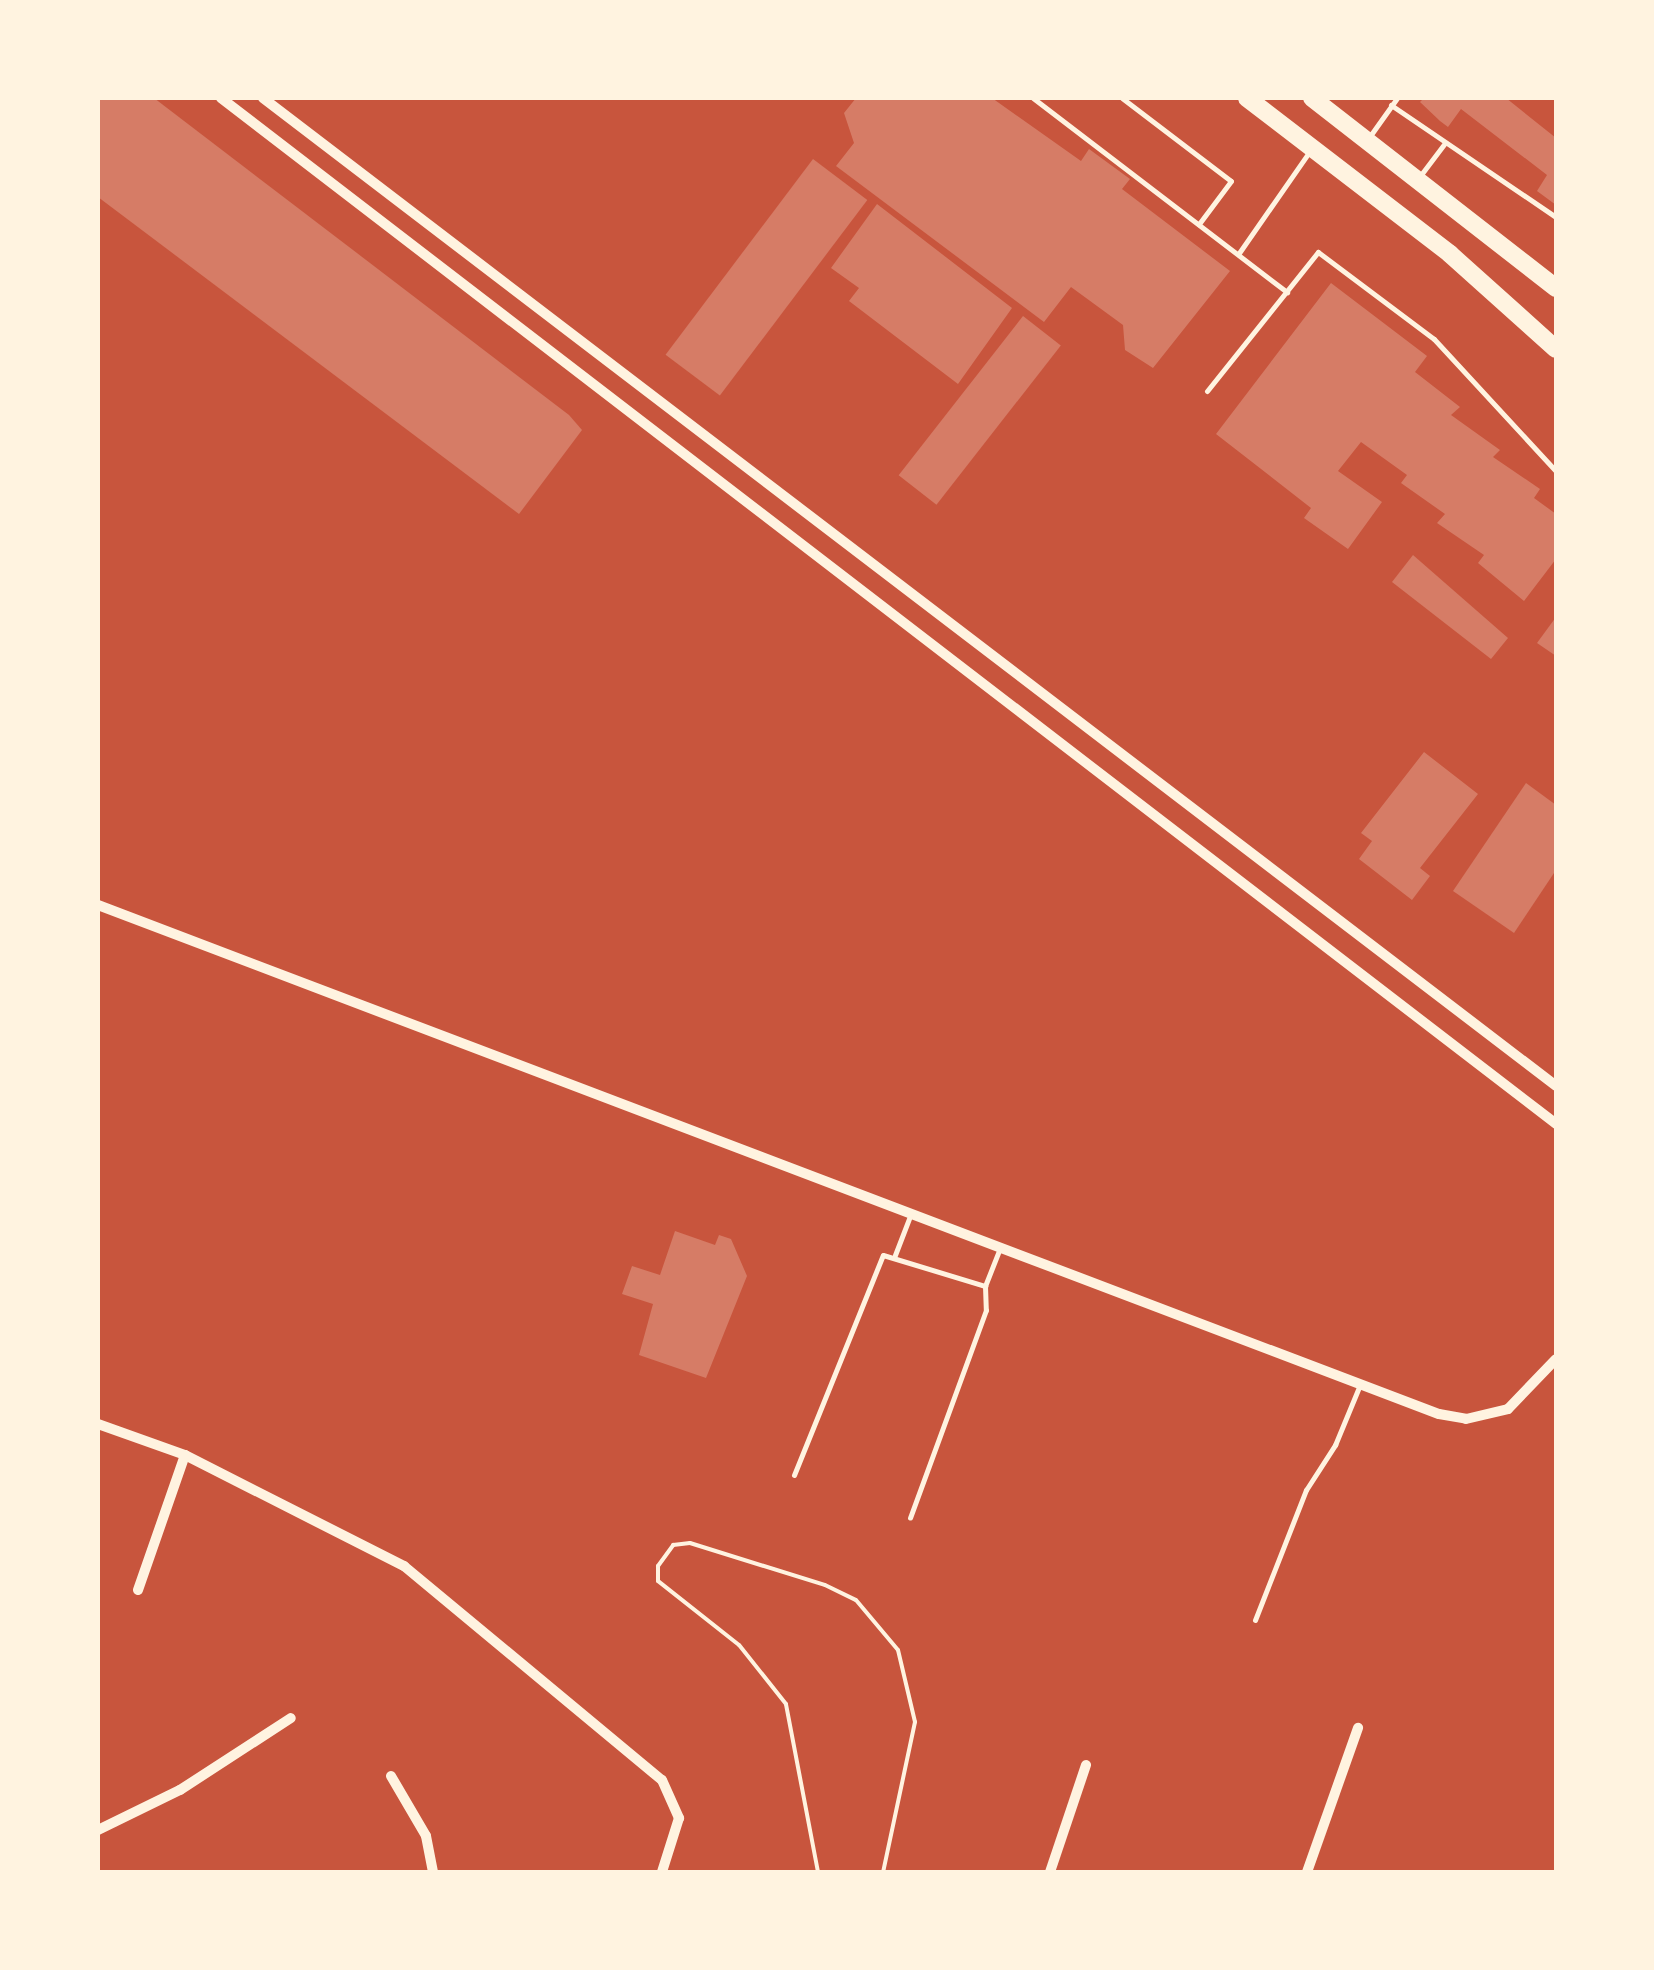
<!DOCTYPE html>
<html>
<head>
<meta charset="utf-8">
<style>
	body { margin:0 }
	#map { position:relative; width:1654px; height:1970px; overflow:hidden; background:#c8553d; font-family:"Fira Sans",sans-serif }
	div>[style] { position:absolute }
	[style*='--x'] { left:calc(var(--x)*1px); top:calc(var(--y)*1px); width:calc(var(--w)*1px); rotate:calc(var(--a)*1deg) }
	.building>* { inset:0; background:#d67c66; transform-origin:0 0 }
	.path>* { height:4px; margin:-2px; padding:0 2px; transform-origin:2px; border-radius:2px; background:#fff3e0 }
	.service>* { height:5px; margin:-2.5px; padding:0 2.5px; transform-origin:2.5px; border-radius:2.5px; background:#fff3e0 }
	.minor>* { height:10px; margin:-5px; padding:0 5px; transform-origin:5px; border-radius:5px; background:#fff3e0 }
	.primary>* { height:18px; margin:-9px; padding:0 9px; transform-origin:9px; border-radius:9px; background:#fff3e0 }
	span { translate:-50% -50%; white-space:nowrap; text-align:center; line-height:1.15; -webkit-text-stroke:8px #fff3e0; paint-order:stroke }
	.frame { position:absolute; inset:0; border:100px solid #fff3e0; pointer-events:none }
</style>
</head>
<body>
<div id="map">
	<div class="building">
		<i style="clip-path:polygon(98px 98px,154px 98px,569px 415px,582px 430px,519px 514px,98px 197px)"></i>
		<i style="clip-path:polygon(856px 98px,992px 98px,1081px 161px,1089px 149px,1130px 179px,1122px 189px,1230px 271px,1153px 368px,1125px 350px,1123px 325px,1071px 287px,1044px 322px,836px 166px,854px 143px,844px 113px)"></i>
		<i style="clip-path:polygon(1424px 98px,1506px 98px,1556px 138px,1556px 205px,1537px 191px,1547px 175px,1461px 109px,1448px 127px,1440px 121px,1420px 102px)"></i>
		<i style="left:813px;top:159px;width:68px;height:245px;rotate:37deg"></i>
		<i style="clip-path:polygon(877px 204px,1012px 308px,958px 384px,849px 301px,859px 288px,831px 268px)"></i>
		<i style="clip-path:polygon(1331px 283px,1427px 356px,1415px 372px,1460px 407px,1451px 415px,1500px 450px,1493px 457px,1540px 489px,1534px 498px,1556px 514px,1556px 559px,1524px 601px,1478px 563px,1484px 555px,1437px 523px,1445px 514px,1401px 483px,1407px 475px,1361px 442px,1338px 471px,1382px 502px,1348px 549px,1304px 518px,1311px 508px,1216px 434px)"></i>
		<i style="left:1023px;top:316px;width:48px;height:202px;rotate:38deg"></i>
		<i style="clip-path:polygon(1413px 555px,1508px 638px,1491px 659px,1392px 582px)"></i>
		<i style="clip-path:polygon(1556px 617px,1556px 656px,1537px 643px)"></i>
		<i style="clip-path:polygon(1424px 752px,1478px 794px,1420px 868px,1430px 876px,1412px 900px,1359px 859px,1372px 841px,1361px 833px)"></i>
		<i style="clip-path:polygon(1526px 783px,1556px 805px,1556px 870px,1514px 933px,1453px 891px)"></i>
		<i style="clip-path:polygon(675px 1231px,715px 1245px,719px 1235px,731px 1239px,747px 1276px,706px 1378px,639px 1355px,653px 1304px,622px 1294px,632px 1266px,660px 1275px)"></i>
	</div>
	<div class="path">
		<i style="--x:818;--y:1872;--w:171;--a:-100.8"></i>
		<i style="--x:786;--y:1704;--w:75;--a:-128.5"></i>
		<i style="--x:739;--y:1645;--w:103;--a:-141.7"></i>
		<i style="--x:658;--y:1581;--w:15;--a:-90"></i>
		<i style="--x:658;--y:1566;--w:26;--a:-54"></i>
		<i style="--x:673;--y:1545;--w:17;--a:-7"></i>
		<i style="--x:690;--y:1543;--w:141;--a:17.3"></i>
		<i style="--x:825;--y:1585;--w:34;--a:26"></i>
		<i style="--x:856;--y:1600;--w:65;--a:50"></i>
		<i style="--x:898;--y:1650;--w:74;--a:76.7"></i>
		<i style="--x:915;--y:1722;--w:153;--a:102"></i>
	</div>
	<div class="service">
		<i style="--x:1033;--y:98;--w:320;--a:37.4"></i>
		<i style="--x:1122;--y:98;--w:137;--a:37.3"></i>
		<i style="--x:1231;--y:181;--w:54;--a:126.7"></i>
		<i style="--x:1391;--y:105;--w:199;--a:34.2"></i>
		<i style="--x:1370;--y:136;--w:47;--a:-54.6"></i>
		<i style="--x:1420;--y:176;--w:41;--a:-52.9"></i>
		<i style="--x:1239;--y:253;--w:124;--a:-55.2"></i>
		<i style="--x:1207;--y:391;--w:178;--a:-51.4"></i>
		<i style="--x:1318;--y:252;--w:145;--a:36.9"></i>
		<i style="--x:1434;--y:339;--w:180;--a:47.3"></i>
		<i style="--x:895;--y:1255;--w:42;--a:-69"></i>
		<i style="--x:985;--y:1286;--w:41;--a:-68.5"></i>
		<i style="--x:794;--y:1475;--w:237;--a:-68"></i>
		<i style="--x:883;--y:1255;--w:107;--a:16.9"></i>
		<i style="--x:985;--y:1286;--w:24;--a:88"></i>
		<i style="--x:986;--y:1310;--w:221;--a:110.1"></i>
		<i style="--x:1255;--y:1620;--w:140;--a:-68.6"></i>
		<i style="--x:1306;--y:1490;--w:54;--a:-57.2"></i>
		<i style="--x:1335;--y:1445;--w:63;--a:-67.5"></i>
	</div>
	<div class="minor">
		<i style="--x:221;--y:98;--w:1684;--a:37.54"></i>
		<i style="--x:263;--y:98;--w:1627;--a:37.38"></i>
		<i style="--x:98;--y:905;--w:1434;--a:20.79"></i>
		<i style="--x:1439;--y:1414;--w:27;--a:10"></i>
		<i style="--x:1466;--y:1419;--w:43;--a:-13.4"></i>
		<i style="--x:1508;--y:1409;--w:69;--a:-46.2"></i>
		<i style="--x:98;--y:1424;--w:92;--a:19.6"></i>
		<i style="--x:185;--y:1455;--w:246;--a:26.9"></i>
		<i style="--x:404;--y:1566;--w:335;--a:39.7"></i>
		<i style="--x:662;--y:1780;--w:42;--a:65.9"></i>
		<i style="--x:679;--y:1818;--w:57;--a:107.5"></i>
		<i style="--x:138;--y:1590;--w:143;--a:-70.8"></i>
		<i style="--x:391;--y:1776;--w:69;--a:59.7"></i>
		<i style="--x:426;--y:1836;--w:37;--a:79"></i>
		<i style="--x:98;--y:1830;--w:91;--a:-26"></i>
		<i style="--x:180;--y:1790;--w:132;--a:-33"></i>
		<i style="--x:1050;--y:1872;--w:113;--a:-71.4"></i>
		<i style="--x:1307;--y:1872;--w:153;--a:-70.5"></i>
	</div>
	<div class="primary">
		<i style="--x:1247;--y:98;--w:256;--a:37.5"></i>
		<i style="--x:1450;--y:254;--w:142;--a:41.9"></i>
		<i style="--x:1312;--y:98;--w:309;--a:37.9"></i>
	</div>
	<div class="frame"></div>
</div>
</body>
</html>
